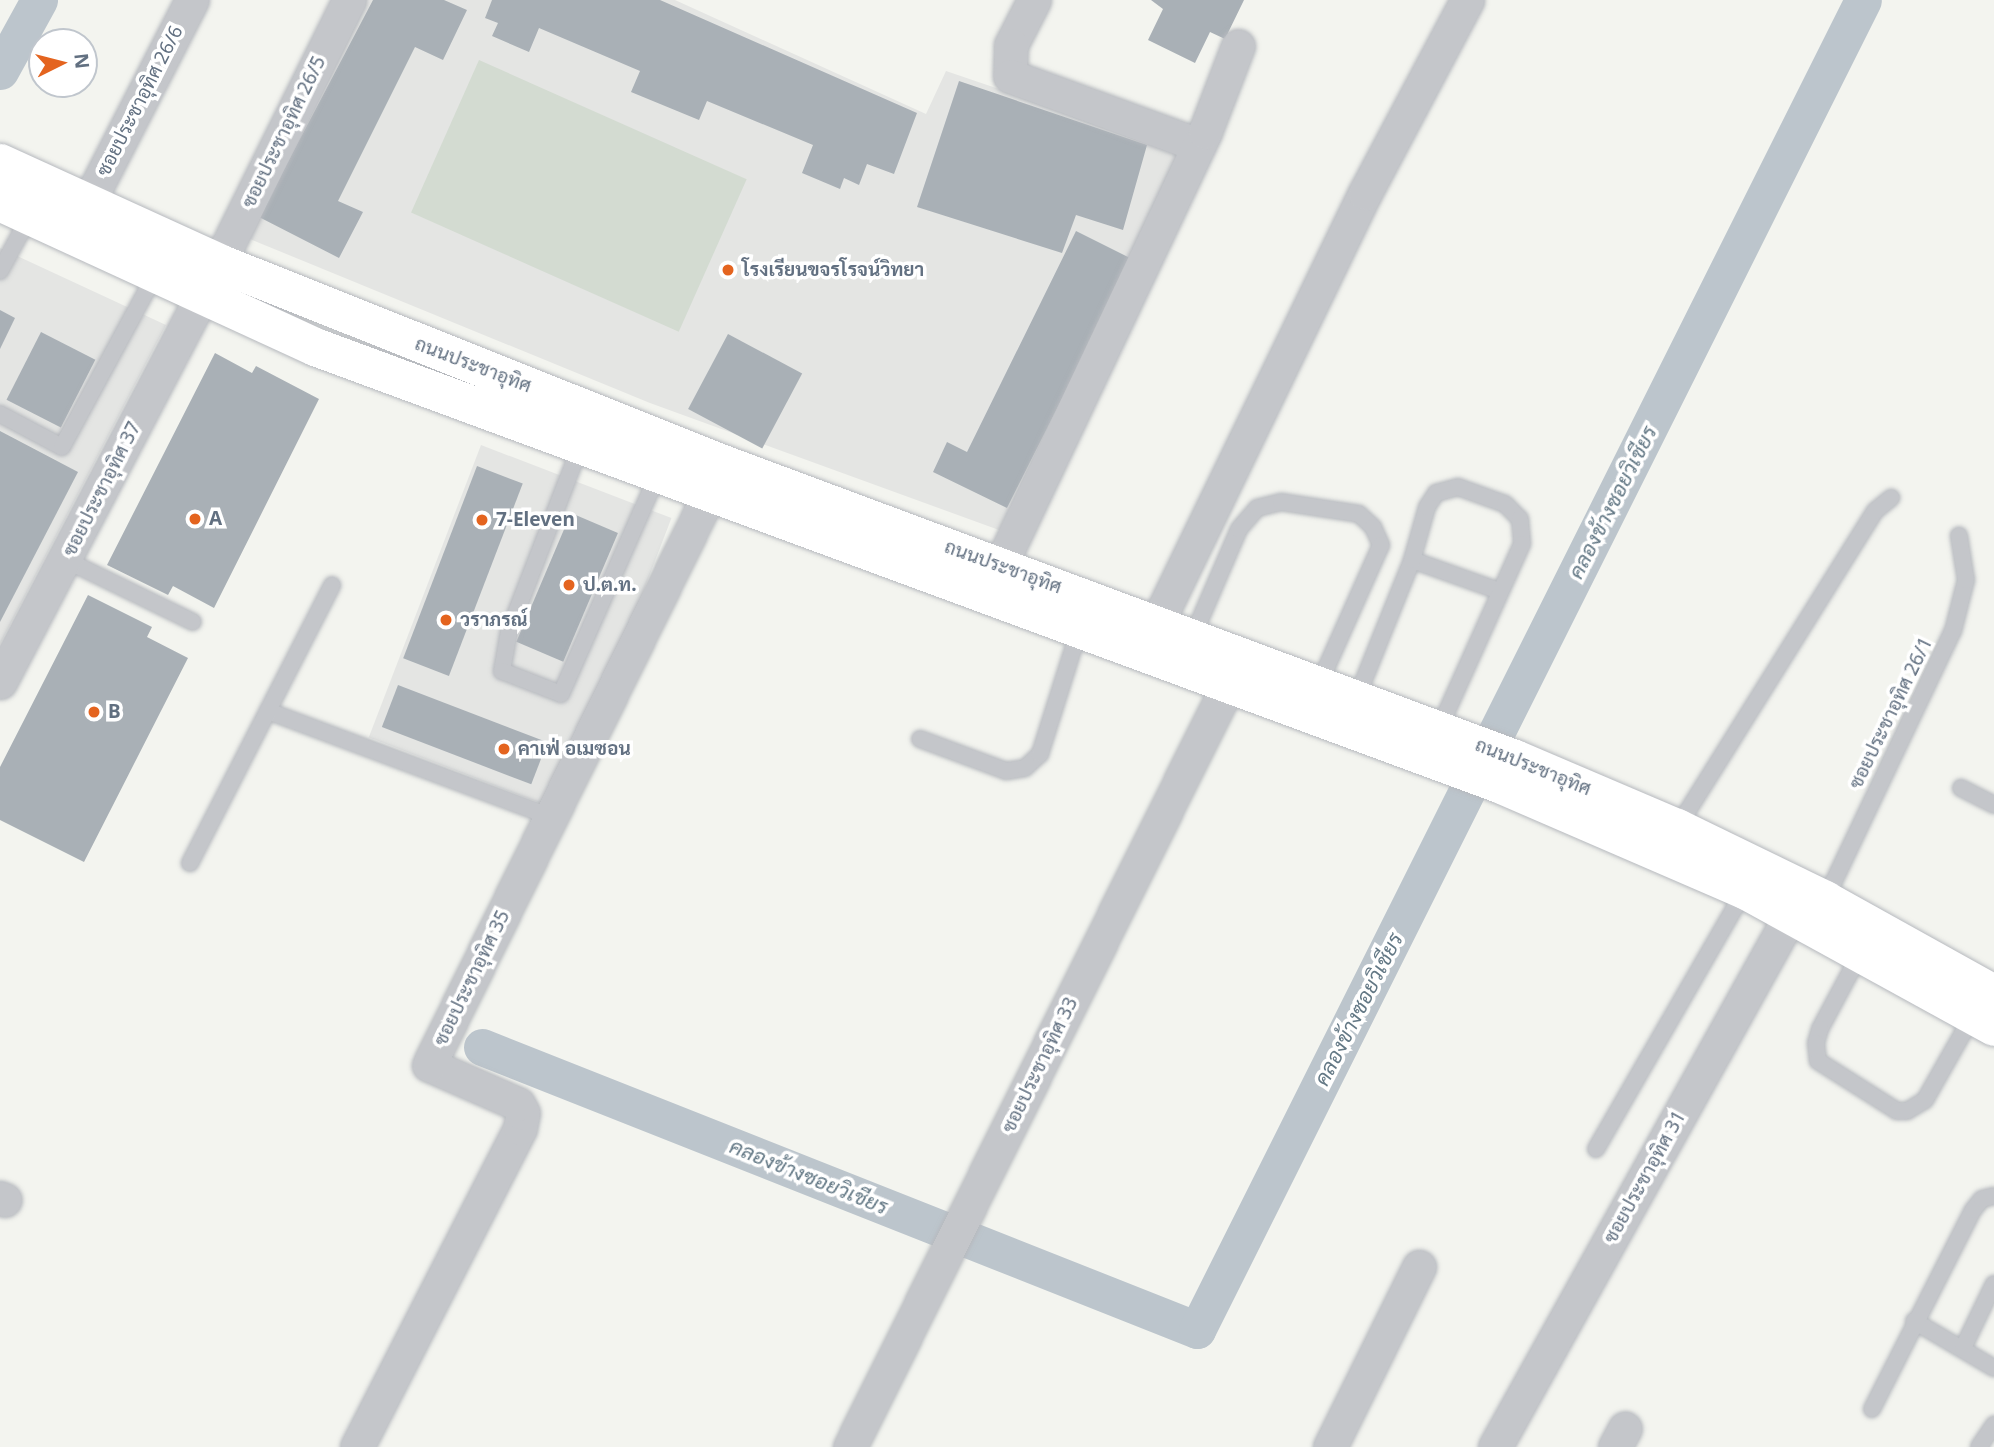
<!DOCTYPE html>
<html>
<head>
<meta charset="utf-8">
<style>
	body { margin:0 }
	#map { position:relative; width:1994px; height:1447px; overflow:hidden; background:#f3f4ef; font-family:"Noto Sans",Sarabun,sans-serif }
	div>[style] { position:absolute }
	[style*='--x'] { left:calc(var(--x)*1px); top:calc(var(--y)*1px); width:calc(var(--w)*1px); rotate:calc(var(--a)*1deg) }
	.built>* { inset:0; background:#e4e5e3; transform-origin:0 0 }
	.green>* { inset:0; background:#d3dbd1; transform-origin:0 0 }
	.canal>* { height:37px; margin:-18.5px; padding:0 18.5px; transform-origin:18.5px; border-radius:18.5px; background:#bcc5cc }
	.building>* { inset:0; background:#a9b0b6; transform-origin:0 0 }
	.roads { filter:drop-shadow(0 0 2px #b6b9be) drop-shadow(0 0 2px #b6b9be) }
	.lane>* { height:16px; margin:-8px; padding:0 8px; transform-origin:8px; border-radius:8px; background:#c4c6ca }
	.street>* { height:33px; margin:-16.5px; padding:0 16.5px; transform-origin:16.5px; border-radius:16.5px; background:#c4c6ca }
	.secondary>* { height:38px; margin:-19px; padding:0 19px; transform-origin:19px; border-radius:19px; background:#fff }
	.dots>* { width:19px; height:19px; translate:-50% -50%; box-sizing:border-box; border:4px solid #fff; border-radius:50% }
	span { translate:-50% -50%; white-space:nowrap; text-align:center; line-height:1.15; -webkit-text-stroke:7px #fff; paint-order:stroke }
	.street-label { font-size:19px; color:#627081 }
	.poi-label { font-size:19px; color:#627081; font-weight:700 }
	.left { translate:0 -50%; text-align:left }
	.water-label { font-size:21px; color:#637885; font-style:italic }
	.north { position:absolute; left:28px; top:28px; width:70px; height:70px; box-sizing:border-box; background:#fff; border:2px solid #c0c6cd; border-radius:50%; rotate:84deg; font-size:19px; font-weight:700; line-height:28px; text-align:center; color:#627081 }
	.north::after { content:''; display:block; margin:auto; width:24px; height:32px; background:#e4641f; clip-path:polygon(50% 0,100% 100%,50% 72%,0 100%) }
</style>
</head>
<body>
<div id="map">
	<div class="built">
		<i style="clip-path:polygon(363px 0,675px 0,926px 114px,946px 71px,1181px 151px,999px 530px,650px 403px,240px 235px)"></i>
		<i style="clip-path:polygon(0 248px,166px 325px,0 644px)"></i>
		<i style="left:481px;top:445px;width:204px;height:313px;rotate:21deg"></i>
	</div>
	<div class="green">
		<i style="left:479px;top:60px;width:293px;height:167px;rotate:24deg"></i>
	</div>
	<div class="canal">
		<i style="--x:0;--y:71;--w:81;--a:-61.2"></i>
		<i style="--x:482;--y:1047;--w:769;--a:21.59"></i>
		<i style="--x:1197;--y:1330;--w:1487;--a:-63.4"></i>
	</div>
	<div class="building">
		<i style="clip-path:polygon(373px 0,444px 0,467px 10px,443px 60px,415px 47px,338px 201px,363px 212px,339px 258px,259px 217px)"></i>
		<i style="clip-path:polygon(492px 0,660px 0,917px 113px,894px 174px,867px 164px,859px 185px,844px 178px,840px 189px,802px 173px,813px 145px,707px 101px,699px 120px,631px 92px,640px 71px,539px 28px,529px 52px,492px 36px,498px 23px,485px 18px)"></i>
		<i style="clip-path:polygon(1151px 0,1244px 0,1225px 39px,1210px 32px,1195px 63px,1148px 40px,1163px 9px)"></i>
		<i style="clip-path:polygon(959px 81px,1147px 145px,1123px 230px,1076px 215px,1062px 253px,917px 207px)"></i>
		<i style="clip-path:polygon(1076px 231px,1132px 259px,1007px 508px,933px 472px,947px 442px,967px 452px)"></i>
		<i style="clip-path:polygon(0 310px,15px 318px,0 349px)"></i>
		<i style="left:41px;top:332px;width:61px;height:76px;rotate:27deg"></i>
		<i style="left:728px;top:334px;width:84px;height:85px;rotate:28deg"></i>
		<i style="clip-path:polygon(215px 353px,252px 373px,256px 366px,319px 399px,214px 608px,173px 586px,168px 595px,107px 565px)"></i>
		<i style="clip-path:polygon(0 431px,78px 472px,0 622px)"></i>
		<i style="left:477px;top:466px;width:49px;height:206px;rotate:21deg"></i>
		<i style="left:571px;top:513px;width:51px;height:140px;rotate:23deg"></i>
		<i style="clip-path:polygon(88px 595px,152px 627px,147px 637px,188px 658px,84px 862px,0 820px,0 767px)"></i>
		<i style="left:398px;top:685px;width:160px;height:45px;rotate:21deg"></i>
	</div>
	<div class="roads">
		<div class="lane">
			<i style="--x:0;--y:271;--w:63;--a:-61.4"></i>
			<i style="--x:0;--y:414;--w:70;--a:28"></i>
			<i style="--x:62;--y:447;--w:198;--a:-61.6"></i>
			<i style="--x:580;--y:447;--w:197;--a:111.1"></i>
			<i style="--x:509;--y:631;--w:41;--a:99.9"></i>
			<i style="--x:502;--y:671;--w:63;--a:21.3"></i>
			<i style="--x:561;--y:694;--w:238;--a:-66.2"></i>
			<i style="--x:66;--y:560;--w:141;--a:26"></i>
			<i style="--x:1412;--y:560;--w:92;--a:19.6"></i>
			<i style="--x:1193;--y:636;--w:116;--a:-66.7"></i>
			<i style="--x:1239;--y:529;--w:28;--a:-49"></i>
			<i style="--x:1257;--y:508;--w:25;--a:-14"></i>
			<i style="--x:1281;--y:502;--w:79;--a:8.7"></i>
			<i style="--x:1359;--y:514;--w:19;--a:43"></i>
			<i style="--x:1373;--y:527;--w:20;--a:66"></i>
			<i style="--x:1381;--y:545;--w:152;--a:114"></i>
			<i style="--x:1357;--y:697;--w:148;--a:-68.1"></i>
			<i style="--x:1412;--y:560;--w:55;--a:-74.2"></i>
			<i style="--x:1427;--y:507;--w:17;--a:-57"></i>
			<i style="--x:1436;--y:493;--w:23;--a:-15"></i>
			<i style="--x:1458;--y:487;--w:50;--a:19.9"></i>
			<i style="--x:1505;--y:504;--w:21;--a:45"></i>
			<i style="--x:1520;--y:519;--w:25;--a:85"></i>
			<i style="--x:1522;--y:544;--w:203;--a:114.2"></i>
			<i style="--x:268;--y:711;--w:303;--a:20.5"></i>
			<i style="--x:920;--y:739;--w:92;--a:20.4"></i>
			<i style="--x:1006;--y:771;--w:19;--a:-9"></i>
			<i style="--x:1025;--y:768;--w:21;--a:-43"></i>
			<i style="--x:1040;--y:754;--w:130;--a:-72.5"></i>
			<i style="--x:1961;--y:788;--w:37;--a:27"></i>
			<i style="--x:1677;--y:828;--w:374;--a:-58"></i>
			<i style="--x:1875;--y:511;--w:21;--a:-39"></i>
			<i style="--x:190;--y:863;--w:312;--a:-62.9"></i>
			<i style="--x:1825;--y:900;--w:298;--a:-64.6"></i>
			<i style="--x:1953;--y:631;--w:53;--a:-75.7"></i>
			<i style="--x:1966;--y:580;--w:45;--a:-99"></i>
			<i style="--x:1860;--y:954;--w:85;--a:118.1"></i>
			<i style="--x:1820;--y:1029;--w:15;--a:106"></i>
			<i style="--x:1816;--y:1043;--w:18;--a:84"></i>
			<i style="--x:1818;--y:1061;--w:93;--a:32.3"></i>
			<i style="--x:1897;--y:1111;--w:10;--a:0"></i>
			<i style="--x:1907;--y:1111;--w:21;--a:-31"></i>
			<i style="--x:1925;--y:1100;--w:98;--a:-60.5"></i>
			<i style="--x:1596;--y:1149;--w:299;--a:-60.1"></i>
			<i style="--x:1914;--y:1321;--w:93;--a:30.4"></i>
			<i style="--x:1963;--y:1348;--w:71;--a:-64.2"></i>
			<i style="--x:1872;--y:1409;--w:223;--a:-63.1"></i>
			<i style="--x:1973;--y:1210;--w:14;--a:-51"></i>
			<i style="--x:1982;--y:1199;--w:12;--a:-14"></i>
			<i style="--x:1979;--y:1447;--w:27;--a:-56"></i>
		</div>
		<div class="street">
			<i style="--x:1034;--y:0;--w:51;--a:117.1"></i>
			<i style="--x:1011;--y:45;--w:31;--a:92"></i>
			<i style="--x:1010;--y:76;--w:201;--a:20.1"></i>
			<i style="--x:88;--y:203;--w:228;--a:-62.9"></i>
			<i style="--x:1000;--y:566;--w:480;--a:-64.7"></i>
			<i style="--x:1205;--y:132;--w:92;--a:-69"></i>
			<i style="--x:1157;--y:623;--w:478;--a:-64.2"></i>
			<i style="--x:1365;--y:193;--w:218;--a:-62.1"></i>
			<i style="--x:0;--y:682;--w:473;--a:-62.4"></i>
			<i style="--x:219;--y:263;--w:293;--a:-63.7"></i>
			<i style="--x:0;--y:1198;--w:5;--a:22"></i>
			<i style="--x:357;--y:1447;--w:358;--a:-62.9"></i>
			<i style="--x:520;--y:1128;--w:15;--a:-79"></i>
			<i style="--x:523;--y:1113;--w:10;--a:-119"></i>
			<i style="--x:518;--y:1104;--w:97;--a:-156.3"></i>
			<i style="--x:429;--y:1065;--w:665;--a:-63.86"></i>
			<i style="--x:850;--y:1447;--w:877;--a:-63.61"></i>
			<i style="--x:1330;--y:1447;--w:201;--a:-63.7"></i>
			<i style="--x:1495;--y:1447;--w:610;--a:-60.95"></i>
			<i style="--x:1615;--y:1447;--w:21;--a:-62"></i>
		</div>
		<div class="secondary">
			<i style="--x:0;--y:163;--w:241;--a:24.5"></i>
			<i style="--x:219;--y:263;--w:543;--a:21.74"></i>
			<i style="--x:723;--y:464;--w:845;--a:20.43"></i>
			<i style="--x:1515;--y:759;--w:176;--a:23.1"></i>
			<i style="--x:1677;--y:828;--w:165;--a:25.9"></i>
			<i style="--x:1825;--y:900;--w:193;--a:29.1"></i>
			<i style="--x:0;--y:202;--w:347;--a:24.7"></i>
			<i style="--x:315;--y:347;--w:1265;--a:20.25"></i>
			<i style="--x:1502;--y:785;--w:265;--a:23.4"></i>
			<i style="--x:1745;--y:890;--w:284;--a:28.8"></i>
		</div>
	</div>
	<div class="dots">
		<i style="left:728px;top:270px;background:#e4641f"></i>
		<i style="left:195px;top:519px;background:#e4641f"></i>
		<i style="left:482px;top:520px;background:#e4641f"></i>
		<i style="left:569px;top:585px;background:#e4641f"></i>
		<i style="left:446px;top:620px;background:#e4641f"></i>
		<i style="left:94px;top:712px;background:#e4641f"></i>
		<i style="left:504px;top:749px;background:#e4641f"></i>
	</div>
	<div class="street-label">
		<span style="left:140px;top:101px;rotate:-63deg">ซอยประชาอุทิศ 26/6</span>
		<span style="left:284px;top:132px;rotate:-64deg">ซอยประชาอุทิศ 26/5</span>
		<span style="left:473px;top:365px;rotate:21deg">ถนนประชาอุทิศ</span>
		<span style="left:102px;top:489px;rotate:-63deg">ซอยประชาอุทิศ 37</span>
		<span style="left:1003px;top:567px;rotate:20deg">ถนนประชาอุทิศ</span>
		<span style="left:1891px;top:713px;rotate:-64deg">ซอยประชาอุทิศ 26/1</span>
		<span style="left:1533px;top:767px;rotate:22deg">ถนนประชาอุทิศ</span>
		<span style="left:472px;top:978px;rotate:-64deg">ซอยประชาอุทิศ 35</span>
		<span style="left:1040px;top:1065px;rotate:-64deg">ซอยประชาอุทิศ 33</span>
		<span style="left:1645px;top:1177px;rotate:-61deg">ซอยประชาอุทิศ 31</span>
	</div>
	<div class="poi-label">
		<span class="left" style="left:742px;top:270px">โรงเรียนขจรโรจน์วิทยา</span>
		<span class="left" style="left:209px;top:519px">A</span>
		<span class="left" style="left:496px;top:520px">7-Eleven</span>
		<span class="left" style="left:583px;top:585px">ป.ต.ท.</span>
		<span class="left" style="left:460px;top:620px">วราภรณ์</span>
		<span class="left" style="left:108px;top:712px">B</span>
		<span class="left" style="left:518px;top:749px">คาเฟ่ อเมซอน</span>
	</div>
	<div class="water-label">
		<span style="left:1612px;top:502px;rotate:-63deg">คลองข้างซอยวิเชียร</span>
		<span style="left:1358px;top:1009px;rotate:-63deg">คลองข้างซอยวิเชียร</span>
		<span style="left:809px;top:1176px;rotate:22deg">คลองข้างซอยวิเชียร</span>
	</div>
	<div class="north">N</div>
</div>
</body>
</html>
